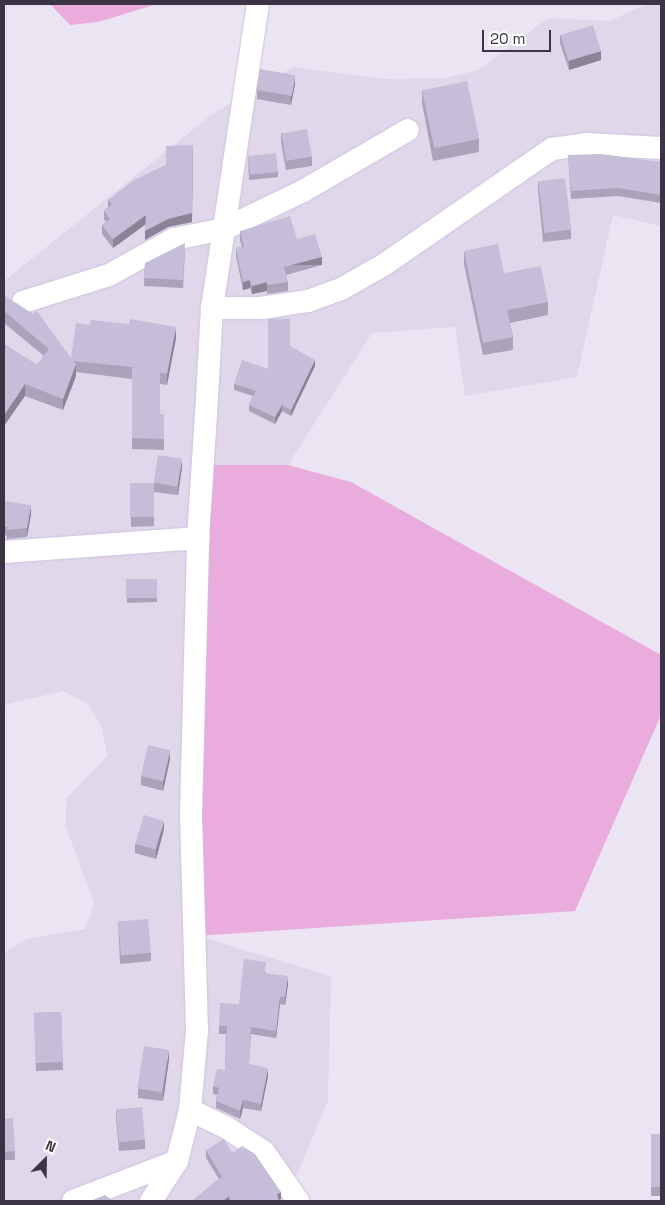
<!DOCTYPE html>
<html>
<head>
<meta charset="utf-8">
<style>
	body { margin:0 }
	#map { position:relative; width:665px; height:1205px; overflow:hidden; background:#ebe5f3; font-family:"Space Grotesk",sans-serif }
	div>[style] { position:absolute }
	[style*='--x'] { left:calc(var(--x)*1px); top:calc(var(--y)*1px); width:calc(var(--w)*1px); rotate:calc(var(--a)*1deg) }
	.residential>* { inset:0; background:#e0d7eb }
	.green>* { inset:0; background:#eaabdd }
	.roads { filter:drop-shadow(0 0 1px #cec4dd) drop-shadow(0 0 1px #cec4dd) }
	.street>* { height:22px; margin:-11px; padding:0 11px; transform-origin:11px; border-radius:11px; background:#fff }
	.wall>* { inset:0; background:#aaa3ba; transform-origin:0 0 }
	.shaded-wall>* { inset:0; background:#8b8497; transform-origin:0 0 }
	.building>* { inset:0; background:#c6bdd8; transform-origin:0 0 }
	span { translate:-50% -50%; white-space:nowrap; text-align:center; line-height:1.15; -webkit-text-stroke:4.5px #fff; paint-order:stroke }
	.frame { position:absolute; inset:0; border:5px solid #3a3446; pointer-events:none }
	.north { position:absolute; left:20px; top:1135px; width:50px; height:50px; -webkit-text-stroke:4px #fff; paint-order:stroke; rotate:23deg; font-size:14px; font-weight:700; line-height:20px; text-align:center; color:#3a3446 }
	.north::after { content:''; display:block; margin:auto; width:18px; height:22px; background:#3a3446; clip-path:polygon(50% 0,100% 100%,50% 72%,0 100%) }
	.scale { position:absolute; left:482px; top:30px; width:69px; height:22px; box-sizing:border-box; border:2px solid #3a3446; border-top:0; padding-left:6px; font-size:15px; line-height:18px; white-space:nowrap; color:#3a3446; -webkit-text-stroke:4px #fff; paint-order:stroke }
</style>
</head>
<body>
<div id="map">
	<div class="residential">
		<i style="clip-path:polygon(647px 4px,661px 4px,661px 226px,613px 215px,577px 377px,465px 396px,455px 327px,372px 333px,288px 465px,203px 465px,195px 935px,331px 976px,328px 1101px,291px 1189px,298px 1201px,4px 1201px,4px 953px,26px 939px,85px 929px,94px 903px,65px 825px,67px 798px,107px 756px,102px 728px,87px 703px,63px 691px,4px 705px,4px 281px,211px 115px,293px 67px,384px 79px,446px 78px,478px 70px,548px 18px,609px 21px)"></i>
	</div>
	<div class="green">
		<i style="clip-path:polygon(50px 4px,157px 4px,98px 22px,70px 25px)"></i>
		<i style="clip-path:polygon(203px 465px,288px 465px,351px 482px,661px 655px,661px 715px,575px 911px,195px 936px)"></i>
	</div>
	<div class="roads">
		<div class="street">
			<i style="--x:23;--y:302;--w:90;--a:-17.4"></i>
			<i style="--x:109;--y:275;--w:74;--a:-29"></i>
			<i style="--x:174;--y:239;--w:51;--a:-11.3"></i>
			<i style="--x:224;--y:229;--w:88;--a:-25.7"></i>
			<i style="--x:303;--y:191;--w:121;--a:-30.2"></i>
			<i style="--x:212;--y:308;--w:49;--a:0"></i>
			<i style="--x:261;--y:308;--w:48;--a:-8.5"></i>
			<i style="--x:308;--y:301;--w:37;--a:-20"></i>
			<i style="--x:343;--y:288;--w:48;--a:-29.7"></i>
			<i style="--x:385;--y:264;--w:203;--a:-34.6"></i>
			<i style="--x:552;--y:149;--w:35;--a:-8"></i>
			<i style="--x:587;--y:144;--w:74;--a:3.1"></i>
			<i style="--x:4;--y:552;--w:195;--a:-4.1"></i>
			<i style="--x:190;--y:1110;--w:41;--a:25.9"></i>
			<i style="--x:227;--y:1128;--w:44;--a:33"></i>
			<i style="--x:264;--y:1152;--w:60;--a:55.2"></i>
			<i style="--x:73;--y:1201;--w:111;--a:-21"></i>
			<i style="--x:151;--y:1201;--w:48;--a:-57"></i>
			<i style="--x:177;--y:1161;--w:53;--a:-75.7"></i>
			<i style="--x:190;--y:1110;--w:80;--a:-85"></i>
			<i style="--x:197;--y:1030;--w:217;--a:-91.6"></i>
			<i style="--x:191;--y:813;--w:275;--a:-88.5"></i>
			<i style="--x:198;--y:538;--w:141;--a:-86.3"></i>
			<i style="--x:207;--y:397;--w:89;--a:-86.8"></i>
			<i style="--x:212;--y:308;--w:307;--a:-81.4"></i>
		</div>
	</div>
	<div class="wall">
		<i style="clip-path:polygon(560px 35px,601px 60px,569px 70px,560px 43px)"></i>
		<i style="clip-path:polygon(295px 84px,291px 105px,257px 99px,257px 90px)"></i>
		<i style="clip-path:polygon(422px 90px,479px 139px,479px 152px,433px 161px,422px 103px)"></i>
		<i style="clip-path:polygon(281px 133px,312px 157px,312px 166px,286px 170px,281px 142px)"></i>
		<i style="clip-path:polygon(568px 155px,661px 162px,661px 203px,618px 196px,571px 199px)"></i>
		<i style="clip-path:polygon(248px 156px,278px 172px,278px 177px,249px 180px)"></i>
		<i style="clip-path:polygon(166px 165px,192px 222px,168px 227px,145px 240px,146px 224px,113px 248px,102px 234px,102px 225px,106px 222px,104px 219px,104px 211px,108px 207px,108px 200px)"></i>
		<i style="clip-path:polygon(538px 181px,571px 230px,571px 239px,543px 242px,538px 190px)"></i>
		<i style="clip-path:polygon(240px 231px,297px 239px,322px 265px,286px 275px,288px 282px,288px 291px,267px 294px,267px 291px,252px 294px,250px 288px,243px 290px,236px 256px,236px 248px,242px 247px,240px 240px)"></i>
		<i style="clip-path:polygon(185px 250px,183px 288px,144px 286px,145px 263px)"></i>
		<i style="clip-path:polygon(464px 251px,504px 273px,548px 302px,548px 315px,510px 323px,513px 337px,513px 350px,483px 355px,464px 264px)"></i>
		<i style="clip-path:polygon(4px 295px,71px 358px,176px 338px,167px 385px,160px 384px,160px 414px,164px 414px,164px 450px,132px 449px,132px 379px,76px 372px,76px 376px,63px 410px,25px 396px,4px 344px,37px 365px,44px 356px,4px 323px)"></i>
		<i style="clip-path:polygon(290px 346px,315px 366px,291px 416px,282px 411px,275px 424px,249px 411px,249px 405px,253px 396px,234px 390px,234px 384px,268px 369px)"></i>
		<i style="clip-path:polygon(182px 467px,178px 495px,154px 492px,154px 526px,131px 527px,130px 484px,154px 483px)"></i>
		<i style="clip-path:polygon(4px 501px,31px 514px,27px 537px,7px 539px,7px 536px,4px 535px)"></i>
		<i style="clip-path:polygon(126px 579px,157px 597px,157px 602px,127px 603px)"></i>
		<i style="clip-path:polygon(170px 759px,163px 791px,141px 785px,141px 776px)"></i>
		<i style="clip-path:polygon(164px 829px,156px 859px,135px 853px,135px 844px)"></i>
		<i style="clip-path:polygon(118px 922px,151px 953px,151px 961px,120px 964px)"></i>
		<i style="clip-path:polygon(266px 970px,265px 973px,288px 984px,285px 1005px,280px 1004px,276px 1038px,251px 1034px,249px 1064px,268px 1076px,261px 1111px,243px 1108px,240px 1119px,216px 1108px,216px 1101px,217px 1095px,213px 1094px,213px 1086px,225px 1070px,226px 1034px,219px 1034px,219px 1026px,239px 1004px)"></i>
		<i style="left:61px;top:1012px;width:58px;height:27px;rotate:88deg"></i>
		<i style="clip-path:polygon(169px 1059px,163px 1101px,138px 1098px,138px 1089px)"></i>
		<i style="clip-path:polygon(116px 1110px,145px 1140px,145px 1149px,119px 1151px,116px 1118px)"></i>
		<i style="clip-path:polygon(4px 1119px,15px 1151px,15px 1160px,4px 1160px)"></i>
		<i style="left:651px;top:1134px;width:10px;height:62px"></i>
		<i style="clip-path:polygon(206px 1150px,232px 1153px,281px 1199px,279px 1200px,279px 1201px,192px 1201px,219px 1179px,206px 1158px)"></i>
	</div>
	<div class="shaded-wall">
		<i style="clip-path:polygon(601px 51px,601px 60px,569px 70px,569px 61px)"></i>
		<i style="clip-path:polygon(295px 75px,295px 84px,291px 105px,291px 96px)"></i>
		<i style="clip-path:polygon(193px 145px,192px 222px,168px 227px,145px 240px,145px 231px)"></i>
		<i style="clip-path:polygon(146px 215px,146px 224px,113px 248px,113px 239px)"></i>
		<i style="left:322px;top:257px;width:8px;height:39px;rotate:90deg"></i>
		<i style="clip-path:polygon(250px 280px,250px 288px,243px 290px,243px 282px)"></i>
		<i style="clip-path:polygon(267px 282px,267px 291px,252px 294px,252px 286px)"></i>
		<i style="clip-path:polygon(176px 327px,176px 338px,167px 385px,167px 374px)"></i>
		<i style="clip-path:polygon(315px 360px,315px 366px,291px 416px,291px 410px)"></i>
		<i style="clip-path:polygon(76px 364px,76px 376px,63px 410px,63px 399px)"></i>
		<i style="clip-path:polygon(25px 384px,25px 396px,4px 426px,4px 415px)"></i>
		<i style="clip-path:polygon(282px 405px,282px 411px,275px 424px,275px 417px)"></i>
		<i style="clip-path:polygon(182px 459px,182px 467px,178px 495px,178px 486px)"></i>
		<i style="clip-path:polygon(31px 505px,31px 514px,27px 537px,27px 528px)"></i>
		<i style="clip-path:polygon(170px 750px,170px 759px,163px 791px,163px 782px)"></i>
		<i style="clip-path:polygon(164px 821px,164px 829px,156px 859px,156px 850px)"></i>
		<i style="clip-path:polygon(288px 976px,288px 984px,285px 1005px,285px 997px)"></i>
		<i style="clip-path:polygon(280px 997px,280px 1004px,276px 1038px,276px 1031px)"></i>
		<i style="clip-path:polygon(169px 1050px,169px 1059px,163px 1101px,163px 1092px)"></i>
		<i style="clip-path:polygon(268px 1068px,268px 1076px,261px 1111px,261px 1104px)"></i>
		<i style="clip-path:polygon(243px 1100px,243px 1108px,240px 1119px,240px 1111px)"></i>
		<i style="clip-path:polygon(281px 1192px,281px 1199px,277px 1201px,277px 1194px)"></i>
		<i style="clip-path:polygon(229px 1196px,229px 1201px,223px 1201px)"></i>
	</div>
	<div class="building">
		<i style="left:593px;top:25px;width:27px;height:34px;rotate:73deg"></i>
		<i style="left:260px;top:69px;width:36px;height:21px;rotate:10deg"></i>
		<i style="left:467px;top:81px;width:59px;height:46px;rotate:78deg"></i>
		<i style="left:307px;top:129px;width:28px;height:26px;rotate:80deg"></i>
		<i style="clip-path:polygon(193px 145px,192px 213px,168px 219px,145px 231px,146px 215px,113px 239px,102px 225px,110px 219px,104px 211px,112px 204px,108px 200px,134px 180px,166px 165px,166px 146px)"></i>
		<i style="left:276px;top:153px;width:19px;height:28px;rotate:84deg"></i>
		<i style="clip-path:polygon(601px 154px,661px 162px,661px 195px,618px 188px,571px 191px,568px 155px)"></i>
		<i style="left:565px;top:178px;width:52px;height:27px;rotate:83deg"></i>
		<i style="clip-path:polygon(290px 216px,297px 239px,315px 234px,322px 257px,284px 267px,288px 282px,267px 285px,267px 282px,252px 286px,250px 280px,243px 282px,236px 248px,244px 247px,240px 231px)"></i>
		<i style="clip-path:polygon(185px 243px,183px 280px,144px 278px,145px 263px)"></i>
		<i style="clip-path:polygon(498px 244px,504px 273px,541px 266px,548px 302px,507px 310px,513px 337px,483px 343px,464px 251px)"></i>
		<i style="clip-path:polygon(4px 295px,33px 314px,37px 311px,71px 358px,76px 323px,90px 325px,91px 320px,129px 324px,130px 319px,176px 327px,167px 374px,160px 373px,160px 414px,164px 414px,164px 439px,132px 438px,132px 367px,73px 361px,76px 364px,63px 399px,25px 384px,4px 415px,4px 344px,37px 365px,49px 349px,4px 311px)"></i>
		<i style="clip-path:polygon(268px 319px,290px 319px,290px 346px,315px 360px,291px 410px,282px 405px,275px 417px,249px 405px,256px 391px,234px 384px,242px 360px,268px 369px)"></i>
		<i style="left:158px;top:455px;width:24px;height:28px;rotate:9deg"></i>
		<i style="left:154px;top:483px;width:34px;height:24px;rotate:90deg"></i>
		<i style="clip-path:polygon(4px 501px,31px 505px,27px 528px,7px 530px,8px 527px,4px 526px)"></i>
		<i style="left:126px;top:579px;width:31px;height:19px"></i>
		<i style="left:148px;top:745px;width:23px;height:32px;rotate:13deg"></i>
		<i style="left:144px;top:815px;width:21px;height:30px;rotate:17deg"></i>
		<i style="left:148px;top:919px;width:34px;height:30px;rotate:85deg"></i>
		<i style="clip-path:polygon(244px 959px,266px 962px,264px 973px,288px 976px,285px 997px,280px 997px,276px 1031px,251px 1027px,249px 1064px,268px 1068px,261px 1104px,243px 1100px,240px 1111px,216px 1101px,219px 1088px,213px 1086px,217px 1069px,225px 1070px,227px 1026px,219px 1026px,220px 1003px,239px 1004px)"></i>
		<i style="left:61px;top:1012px;width:50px;height:27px;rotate:88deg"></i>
		<i style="left:144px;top:1046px;width:25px;height:43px;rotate:9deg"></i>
		<i style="left:142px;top:1107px;width:33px;height:26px;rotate:85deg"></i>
		<i style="clip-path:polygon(13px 1118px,15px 1151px,4px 1152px,4px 1119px)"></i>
		<i style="left:651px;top:1134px;width:10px;height:53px"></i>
		<i style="clip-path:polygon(224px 1139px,232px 1153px,242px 1146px,255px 1154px,281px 1192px,277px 1194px,279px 1201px,231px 1201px,229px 1196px,223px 1201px,192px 1201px,222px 1177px,206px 1150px)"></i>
		<i style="clip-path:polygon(105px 1195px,113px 1201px,90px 1201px)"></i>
	</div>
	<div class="frame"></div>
	<div class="north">N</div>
	<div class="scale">20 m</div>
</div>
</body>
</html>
